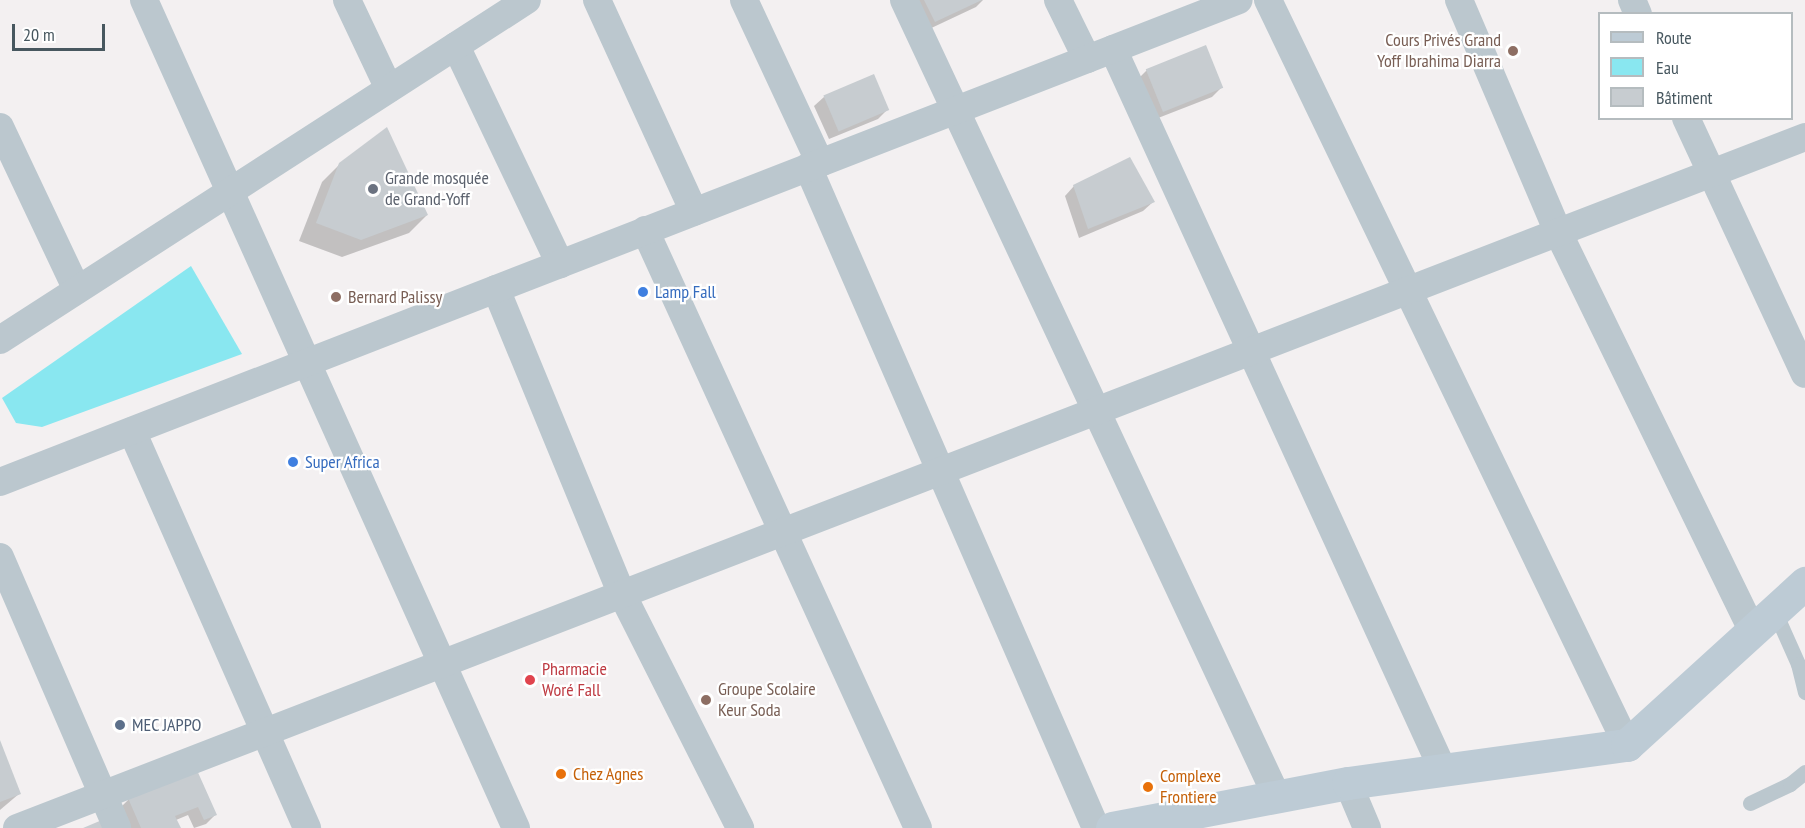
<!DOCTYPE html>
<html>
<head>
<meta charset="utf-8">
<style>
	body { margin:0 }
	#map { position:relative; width:1805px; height:828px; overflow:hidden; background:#f3f0f1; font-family:"PT Sans Narrow",sans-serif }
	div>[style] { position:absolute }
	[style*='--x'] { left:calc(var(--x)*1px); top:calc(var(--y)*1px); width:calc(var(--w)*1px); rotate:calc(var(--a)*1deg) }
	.water>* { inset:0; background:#89e7f0 }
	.shadow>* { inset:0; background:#0003 }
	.building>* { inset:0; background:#c7ccd0; transform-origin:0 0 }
	.lane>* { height:15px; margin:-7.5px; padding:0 7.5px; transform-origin:7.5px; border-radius:7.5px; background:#bbc7ce }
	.street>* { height:28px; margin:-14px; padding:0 14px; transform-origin:14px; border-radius:14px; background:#bbc7ce }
	.secondary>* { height:33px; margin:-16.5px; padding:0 16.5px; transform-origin:16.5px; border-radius:16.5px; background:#bdcbd5 }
	.dots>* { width:16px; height:16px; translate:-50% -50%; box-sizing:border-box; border:3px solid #fff; border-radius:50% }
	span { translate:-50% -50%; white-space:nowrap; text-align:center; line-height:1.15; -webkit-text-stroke:4.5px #fff; paint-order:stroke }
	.education-label { font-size:18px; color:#785e54 }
	.right { translate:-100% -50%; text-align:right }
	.left { translate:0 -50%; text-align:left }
	.worship-label { font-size:18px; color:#5b616d }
	.shop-label { font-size:18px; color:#366cbe }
	.health-label { font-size:18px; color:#be3a42 }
	.service-label { font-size:18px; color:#4e5e75 }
	.food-label { font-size:18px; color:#c56008 }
	.legend { position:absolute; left:1598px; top:12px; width:195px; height:108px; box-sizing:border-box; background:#fff; border:2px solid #b5bcbf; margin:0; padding:8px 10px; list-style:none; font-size:18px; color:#47575f }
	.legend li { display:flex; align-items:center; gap:12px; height:30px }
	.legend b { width:30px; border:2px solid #b5bcbf }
	.scale { position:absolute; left:12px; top:24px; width:93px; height:27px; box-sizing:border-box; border:3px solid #47575f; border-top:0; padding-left:8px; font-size:18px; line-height:21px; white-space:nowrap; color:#47575f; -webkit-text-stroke:4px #fff; paint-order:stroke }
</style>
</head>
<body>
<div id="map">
	<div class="water">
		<i style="clip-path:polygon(191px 266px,242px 354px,42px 427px,16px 423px,2px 398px)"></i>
	</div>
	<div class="shadow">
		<i style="clip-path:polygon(910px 0,983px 0,976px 7px,925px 31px)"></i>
		<i style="clip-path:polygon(1147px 70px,1222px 87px,1212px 97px,1153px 120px,1137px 80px)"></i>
		<i style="clip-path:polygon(824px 97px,887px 110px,878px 119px,829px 139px,814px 106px)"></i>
		<i style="clip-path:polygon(340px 164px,427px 215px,409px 233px,342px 257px,299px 241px,322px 182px)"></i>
		<i style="clip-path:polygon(1074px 186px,1153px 202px,1143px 211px,1079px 238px,1065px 196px)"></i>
		<i style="clip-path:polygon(0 744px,20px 793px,0 810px)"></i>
		<i style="clip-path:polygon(196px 770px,215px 815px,206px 824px,194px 828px,188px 815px,176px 820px,179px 828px,127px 828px,119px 809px,129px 799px)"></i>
	</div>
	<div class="building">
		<i style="clip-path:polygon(924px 0,982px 0,935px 22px)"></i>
		<i style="left:1206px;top:45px;width:46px;height:65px;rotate:68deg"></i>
		<i style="left:874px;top:74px;width:39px;height:55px;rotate:67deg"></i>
		<i style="clip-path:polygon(387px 127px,428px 215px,361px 240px,316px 223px,339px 163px)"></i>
		<i style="clip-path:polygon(1130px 157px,1155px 202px,1088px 229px,1073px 185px)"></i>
		<i style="clip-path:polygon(0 740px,21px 794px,0 802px)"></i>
		<i style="clip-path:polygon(196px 768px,217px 815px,204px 820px,198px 807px,175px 816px,181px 828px,141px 828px,128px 798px)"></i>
		<i style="clip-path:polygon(102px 820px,106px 828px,83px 828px)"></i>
	</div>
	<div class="lane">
		<i style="--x:1774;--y:610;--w:59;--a:66"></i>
		<i style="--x:1798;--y:664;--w:29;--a:76"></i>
		<i style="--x:1750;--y:803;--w:44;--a:-25.4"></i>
		<i style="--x:1790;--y:784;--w:19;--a:-39"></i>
	</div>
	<div class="street">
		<i style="--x:144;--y:0;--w:908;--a:65.81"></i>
		<i style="--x:347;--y:0;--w:98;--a:64.7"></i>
		<i style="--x:597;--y:0;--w:233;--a:65.4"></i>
		<i style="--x:744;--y:0;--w:180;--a:65"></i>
		<i style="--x:904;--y:0;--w:878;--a:64.92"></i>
		<i style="--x:1058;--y:0;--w:66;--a:63.8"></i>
		<i style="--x:1268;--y:0;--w:827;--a:64.27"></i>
		<i style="--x:1459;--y:0;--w:252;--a:66.9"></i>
		<i style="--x:1558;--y:232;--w:442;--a:64"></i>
		<i style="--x:1632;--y:0;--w:15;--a:67"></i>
		<i style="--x:456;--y:46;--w:242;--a:64.5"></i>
		<i style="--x:1113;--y:49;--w:791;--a:65.41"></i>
		<i style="--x:1686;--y:118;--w:282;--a:65.1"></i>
		<i style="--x:0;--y:127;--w:180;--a:64.7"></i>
		<i style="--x:808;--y:167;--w:721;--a:66.46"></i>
		<i style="--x:645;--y:230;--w:657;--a:65.46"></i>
		<i style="--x:496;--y:289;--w:330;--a:67.6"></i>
		<i style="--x:622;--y:594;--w:262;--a:63.2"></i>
		<i style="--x:0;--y:340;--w:627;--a:-32.83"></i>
		<i style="--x:132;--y:431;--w:434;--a:66.2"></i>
		<i style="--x:0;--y:482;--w:1329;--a:-21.26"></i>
		<i style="--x:0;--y:557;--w:295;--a:66.6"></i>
		<i style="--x:1348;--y:783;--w:49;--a:67.1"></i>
		<i style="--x:17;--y:828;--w:1917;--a:-21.13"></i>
	</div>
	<div class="secondary">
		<i style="--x:1112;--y:828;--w:240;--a:-10.8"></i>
		<i style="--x:1348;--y:783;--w:282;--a:-7.8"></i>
		<i style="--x:1627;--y:745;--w:241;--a:-42.3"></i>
	</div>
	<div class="dots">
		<i style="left:1513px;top:51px;background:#8d6e63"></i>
		<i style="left:373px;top:189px;background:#6b7280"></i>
		<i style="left:643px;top:292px;background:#3f7fe0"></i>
		<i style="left:336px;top:297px;background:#8d6e63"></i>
		<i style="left:293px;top:462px;background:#3f7fe0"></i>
		<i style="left:530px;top:680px;background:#e0444e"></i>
		<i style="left:706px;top:700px;background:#8d6e63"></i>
		<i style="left:120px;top:725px;background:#5c6f8a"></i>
		<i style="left:561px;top:774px;background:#e8710a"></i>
		<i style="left:1148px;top:787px;background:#e8710a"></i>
	</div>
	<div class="education-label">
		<span class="right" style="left:1501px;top:51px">Cours Privés Grand<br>Yoff Ibrahima Diarra</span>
		<span class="left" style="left:348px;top:297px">Bernard Palissy</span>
		<span class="left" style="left:718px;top:700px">Groupe Scolaire<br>Keur Soda</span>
	</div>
	<div class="worship-label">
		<span class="left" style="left:385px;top:189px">Grande mosquée<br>de Grand-Yoff</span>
	</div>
	<div class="shop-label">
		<span class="left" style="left:655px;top:292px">Lamp Fall</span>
		<span class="left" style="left:305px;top:462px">Super Africa</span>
	</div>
	<div class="health-label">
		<span class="left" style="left:542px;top:680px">Pharmacie<br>Woré Fall</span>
	</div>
	<div class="service-label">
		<span class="left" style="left:132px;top:725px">MEC JAPPO</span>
	</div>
	<div class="food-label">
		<span class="left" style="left:573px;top:774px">Chez Agnes</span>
		<span class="left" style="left:1160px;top:787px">Complexe<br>Frontiere</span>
	</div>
	<ul class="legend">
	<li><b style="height:8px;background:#bdcbd5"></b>Route</li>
	<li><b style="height:16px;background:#89e7f0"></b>Eau</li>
	<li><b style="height:16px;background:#c7ccd0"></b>Bâtiment</li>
	</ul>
	<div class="scale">20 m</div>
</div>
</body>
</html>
